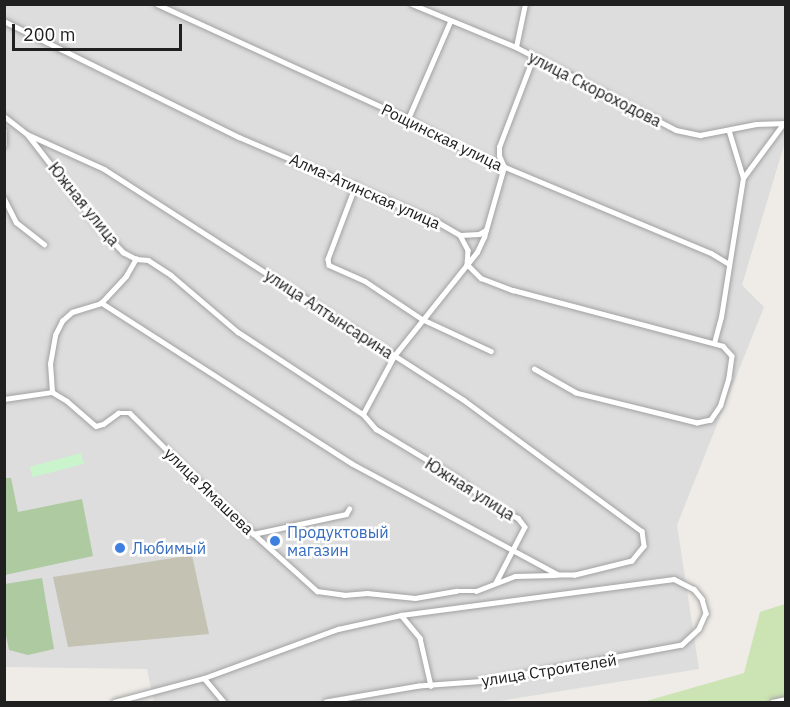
<!DOCTYPE html>
<html>
<head>
<meta charset="utf-8">
<style>
	body { margin:0 }
	#map { position:relative; width:790px; height:707px; overflow:hidden; background:#efece7; font-family:"IBM Plex Sans",sans-serif }
	div>[style] { position:absolute }
	[style*='--x'] { left:calc(var(--x)*1px); top:calc(var(--y)*1px); width:calc(var(--w)*1px); rotate:calc(var(--a)*1deg) }
	.residential>* { inset:0; background:#ddd }
	.construction>* { inset:0; background:#c3c2b3 }
	.grass>* { inset:0; background:#cce3b3 }
	.forest>* { inset:0; background:#adcaa0 }
	.park>* { inset:0; background:#c9f4cc; transform-origin:0 0 }
	.roads { filter:drop-shadow(0 0 2px #a1a1a1) drop-shadow(0 0 2px #a1a1a1) }
	.minor>* { height:4.5px; margin:-2.25px; padding:0 2.25px; transform-origin:2.25px; border-radius:2.25px; background:#fff }
	.dots>* { width:16px; height:16px; translate:-50% -50%; box-sizing:border-box; border:3px solid #fff; border-radius:50% }
	span { translate:-50% -50%; white-space:nowrap; text-align:center; line-height:1.15; -webkit-text-stroke:5px #fff; paint-order:stroke }
	.street-label { font-size:16px; color:#202020 }
	.shop-label { font-size:16px; color:#366cbe }
	.left { translate:0 -50%; text-align:left }
	.frame { position:absolute; inset:0; border:6px solid #202020; pointer-events:none }
	.scale { position:absolute; left:12px; top:24px; width:170px; height:27px; box-sizing:border-box; border:3px solid #202020; border-top:0; padding-left:8px; font-size:18px; line-height:21px; white-space:nowrap; color:#202020; -webkit-text-stroke:4px #fff; paint-order:stroke }
</style>
</head>
<body>
<div id="map">
	<div class="residential">
		<i style="clip-path:polygon(5px 5px,785px 5px,785px 142px,742px 285px,764px 307px,677px 525px,699px 669px,493px 702px,154px 702px,147px 669px,5px 667px)"></i>
	</div>
	<div class="construction">
		<i style="clip-path:polygon(192px 555px,209px 634px,68px 647px,53px 577px)"></i>
	</div>
	<div class="grass">
		<i style="clip-path:polygon(785px 604px,785px 702px,643px 702px,744px 673px,760px 612px)"></i>
	</div>
	<div class="forest">
		<i style="clip-path:polygon(5px 478px,11px 478px,18px 512px,82px 499px,93px 556px,5px 575px)"></i>
		<i style="clip-path:polygon(42px 578px,54px 649px,28px 655px,9px 650px,5px 630px,5px 584px)"></i>
	</div>
	<div class="park">
		<i style="left:81px;top:453px;width:11px;height:53px;rotate:75deg"></i>
	</div>
	<div class="roads">
		<div class="minor">
			<i style="--x:157;--y:4;--w:276;--a:24.6"></i>
			<i style="--x:408;--y:119;--w:67;--a:28.5"></i>
			<i style="--x:467;--y:151;--w:264;--a:22.7"></i>
			<i style="--x:711;--y:253;--w:21;--a:31"></i>
			<i style="--x:412;--y:4;--w:113;--a:22.5"></i>
			<i style="--x:516;--y:47;--w:180;--a:27.4"></i>
			<i style="--x:676;--y:130;--w:25;--a:12"></i>
			<i style="--x:700;--y:135;--w:57;--a:-11.1"></i>
			<i style="--x:756;--y:124;--w:30;--a:-2"></i>
			<i style="--x:4;--y:21;--w:262;--a:26.3"></i>
			<i style="--x:239;--y:137;--w:214;--a:23.1"></i>
			<i style="--x:436;--y:221;--w:28;--a:30"></i>
			<i style="--x:460;--y:235;--w:17;--a:62"></i>
			<i style="--x:468;--y:250;--w:14;--a:94"></i>
			<i style="--x:467;--y:264;--w:20;--a:45"></i>
			<i style="--x:481;--y:278;--w:34;--a:21"></i>
			<i style="--x:513;--y:290;--w:217;--a:14.9"></i>
			<i style="--x:723;--y:346;--w:13;--a:48"></i>
			<i style="--x:732;--y:356;--w:22;--a:98"></i>
			<i style="--x:729;--y:378;--w:28;--a:107"></i>
			<i style="--x:721;--y:405;--w:18;--a:124"></i>
			<i style="--x:711;--y:420;--w:14;--a:168"></i>
			<i style="--x:697;--y:423;--w:125;--a:-166.1"></i>
			<i style="--x:576;--y:393;--w:48;--a:-150.3"></i>
			<i style="--x:516;--y:47;--w:44;--a:-78.2"></i>
			<i style="--x:4;--y:116;--w:29;--a:38"></i>
			<i style="--x:27;--y:134;--w:85;--a:24.4"></i>
			<i style="--x:104;--y:169;--w:428;--a:32.7"></i>
			<i style="--x:464;--y:400;--w:221;--a:36.4"></i>
			<i style="--x:642;--y:531;--w:15;--a:82"></i>
			<i style="--x:644;--y:546;--w:19;--a:129"></i>
			<i style="--x:632;--y:561;--w:59;--a:166.2"></i>
			<i style="--x:575;--y:575;--w:17;--a:180"></i>
			<i style="--x:558;--y:575;--w:234;--a:-151.7"></i>
			<i style="--x:352;--y:464;--w:298;--a:-147.3"></i>
			<i style="--x:408;--y:119;--w:106;--a:-66.6"></i>
			<i style="--x:4;--y:130;--w:15;--a:90"></i>
			<i style="--x:28;--y:135;--w:111;--a:52.3"></i>
			<i style="--x:96;--y:223;--w:40;--a:47"></i>
			<i style="--x:123;--y:252;--w:15;--a:28"></i>
			<i style="--x:136;--y:259;--w:12;--a:5"></i>
			<i style="--x:148;--y:260;--w:27;--a:33"></i>
			<i style="--x:171;--y:275;--w:88;--a:40.4"></i>
			<i style="--x:238;--y:332;--w:149;--a:33.3"></i>
			<i style="--x:363;--y:414;--w:20;--a:49"></i>
			<i style="--x:376;--y:429;--w:91;--a:31.1"></i>
			<i style="--x:454;--y:476;--w:58;--a:35.9"></i>
			<i style="--x:501;--y:510;--w:19;--a:25"></i>
			<i style="--x:518;--y:518;--w:11;--a:52"></i>
			<i style="--x:525;--y:527;--w:63;--a:117.4"></i>
			<i style="--x:743;--y:178;--w:67;--a:-53.5"></i>
			<i style="--x:356;--y:185;--w:79;--a:110.7"></i>
			<i style="--x:328;--y:259;--w:6;--a:81"></i>
			<i style="--x:329;--y:265;--w:39;--a:24"></i>
			<i style="--x:365;--y:281;--w:69;--a:33.7"></i>
			<i style="--x:422;--y:319;--w:76;--a:24.9"></i>
			<i style="--x:4;--y:198;--w:27;--a:63"></i>
			<i style="--x:16;--y:222;--w:36;--a:38"></i>
			<i style="--x:460;--y:235;--w:19;--a:-3"></i>
			<i style="--x:479;--y:234;--w:8;--a:-30"></i>
			<i style="--x:714;--y:343;--w:27;--a:-75"></i>
			<i style="--x:721;--y:317;--w:141;--a:-81"></i>
			<i style="--x:743;--y:178;--w:48;--a:-106.9"></i>
			<i style="--x:52;--y:392;--w:28;--a:-94"></i>
			<i style="--x:50;--y:364;--w:29;--a:-80"></i>
			<i style="--x:55;--y:335;--w:16;--a:-63"></i>
			<i style="--x:62;--y:321;--w:13;--a:-42"></i>
			<i style="--x:72;--y:312;--w:30;--a:-17"></i>
			<i style="--x:101;--y:303;--w:37;--a:-47"></i>
			<i style="--x:126;--y:276;--w:20;--a:-60"></i>
			<i style="--x:4;--y:399;--w:49;--a:-8.3"></i>
			<i style="--x:52;--y:392;--w:17;--a:31"></i>
			<i style="--x:67;--y:401;--w:38;--a:41"></i>
			<i style="--x:96;--y:426;--w:7;--a:-16"></i>
			<i style="--x:103;--y:424;--w:19;--a:-36"></i>
			<i style="--x:118;--y:413;--w:12;--a:0"></i>
			<i style="--x:130;--y:413;--w:132;--a:45"></i>
			<i style="--x:223;--y:506;--w:127;--a:42.1"></i>
			<i style="--x:317;--y:591;--w:27;--a:8"></i>
			<i style="--x:344;--y:595;--w:23;--a:-5"></i>
			<i style="--x:367;--y:593;--w:48;--a:5.9"></i>
			<i style="--x:415;--y:598;--w:42;--a:-9.7"></i>
			<i style="--x:456;--y:591;--w:20;--a:0"></i>
			<i style="--x:476;--y:591;--w:42;--a:-21"></i>
			<i style="--x:515;--y:576;--w:40;--a:-1.4"></i>
			<i style="--x:363;--y:414;--w:66;--a:-61.9"></i>
			<i style="--x:394;--y:356;--w:133;--a:-51.4"></i>
			<i style="--x:477;--y:252;--w:17;--a:-65"></i>
			<i style="--x:484;--y:237;--w:73;--a:-74.1"></i>
			<i style="--x:504;--y:167;--w:12;--a:-114"></i>
			<i style="--x:499;--y:156;--w:9;--a:-90"></i>
			<i style="--x:499;--y:147;--w:95;--a:-69.1"></i>
			<i style="--x:253;--y:534;--w:95;--a:-12.1"></i>
			<i style="--x:346;--y:514;--w:6;--a:-59"></i>
			<i style="--x:401;--y:615;--w:30;--a:50"></i>
			<i style="--x:420;--y:638;--w:49;--a:77.1"></i>
			<i style="--x:204;--y:678;--w:31;--a:50"></i>
			<i style="--x:114;--y:702;--w:93;--a:-14.9"></i>
			<i style="--x:204;--y:678;--w:143;--a:-20.1"></i>
			<i style="--x:338;--y:629;--w:65;--a:-12.5"></i>
			<i style="--x:401;--y:615;--w:275;--a:-7.5"></i>
			<i style="--x:674;--y:579;--w:22;--a:27"></i>
			<i style="--x:694;--y:589;--w:13;--a:51"></i>
			<i style="--x:702;--y:599;--w:15;--a:74"></i>
			<i style="--x:706;--y:613;--w:17;--a:114"></i>
			<i style="--x:699;--y:629;--w:23;--a:137"></i>
			<i style="--x:682;--y:645;--w:197;--a:169.5"></i>
			<i style="--x:488;--y:681;--w:69;--a:175.9"></i>
			<i style="--x:419;--y:686;--w:94;--a:170.2"></i>
			<i style="--x:772;--y:702;--w:14;--a:-12"></i>
		</div>
	</div>
	<div class="dots">
		<i style="left:275px;top:541px;background:#3f7fe0"></i>
		<i style="left:120px;top:548px;background:#3f7fe0"></i>
	</div>
	<div class="street-label">
		<span style="left:595px;top:89px;rotate:27deg">улица Скороходова</span>
		<span style="left:442px;top:137px;rotate:26deg">Рощинская улица</span>
		<span style="left:365px;top:191px;rotate:24deg">Алма-Атинская улица</span>
		<span style="left:84px;top:204px;rotate:51deg">Южная улица</span>
		<span style="left:329px;top:314px;rotate:33deg">улица Алтынсарина</span>
		<span style="left:470px;top:489px;rotate:32deg">Южная улица</span>
		<span style="left:209px;top:491px;rotate:44deg">улица Ямашева</span>
		<span style="left:549px;top:670px;rotate:-9deg">улица Строителей</span>
	</div>
	<div class="shop-label">
		<span class="left" style="left:287px;top:541px">Продуктовый<br>магазин</span>
		<span class="left" style="left:132px;top:548px">Любимый</span>
	</div>
	<div class="frame"></div>
	<div class="scale">200 m</div>
</div>
</body>
</html>
